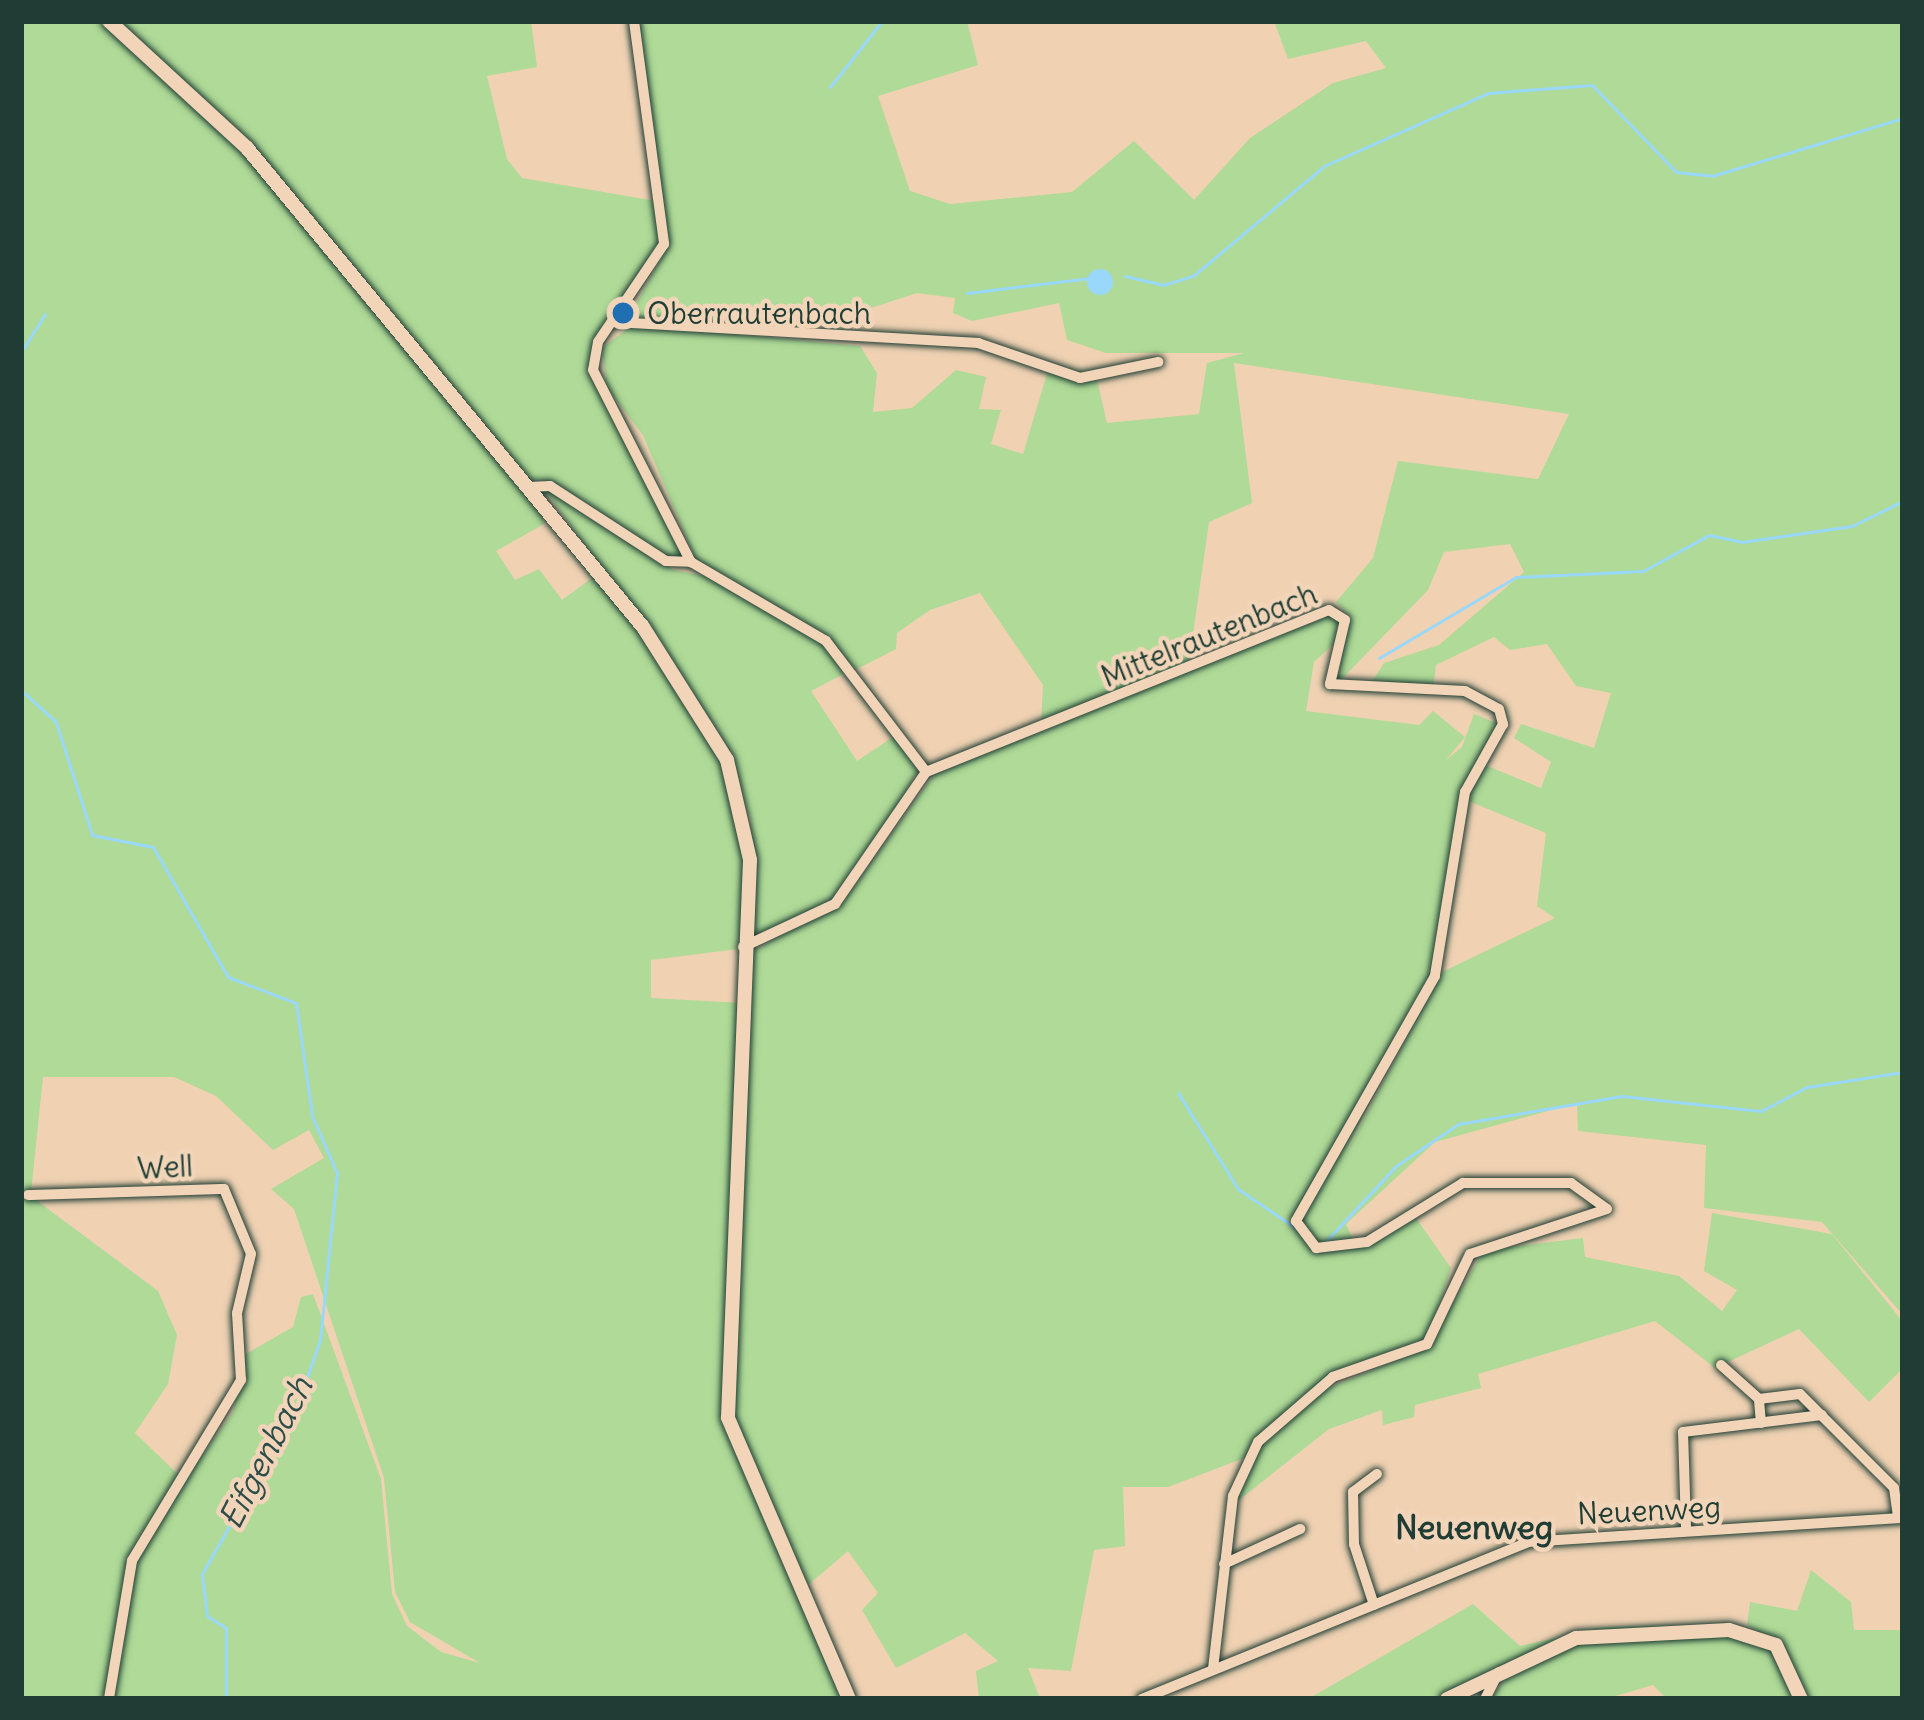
<!DOCTYPE html>
<html>
<head>
<meta charset="utf-8">
<style>
	body { margin:0 }
	#map { position:relative; width:1924px; height:1720px; overflow:hidden; background:#f0d2b3; font-family:Delius,sans-serif }
	div>[style] { position:absolute }
	[style*='--x'] { left:calc(var(--x)*1px); top:calc(var(--y)*1px); width:calc(var(--w)*1px); rotate:calc(var(--a)*1deg) }
	.green>* { inset:0; background:#afda97 }
	.water>* { inset:0; background:#99d8fb }
	.round { border-radius:50% }
	.stream>* { height:3px; margin:-1.5px; padding:0 1.5px; transform-origin:1.5px; border-radius:1.5px; background:#99d8fb }
	.roads { filter:drop-shadow(0 0 3px #1f3d34) drop-shadow(0 0 3px #1f3d34) }
	.minor>* { height:10px; margin:-5px; padding:0 5px; transform-origin:5px; border-radius:5px; background:#f2d5b9 }
	.major>* { height:14px; margin:-7px; padding:0 7px; transform-origin:7px; border-radius:7px; background:#f2d5b9 }
	.dots>* { width:33px; height:33px; translate:-50% -50%; box-sizing:border-box; border:6px solid #f2d5b9; border-radius:50% }
	span { translate:-50% -50%; white-space:nowrap; text-align:center; line-height:1.15; -webkit-text-stroke:9px #f2d5b9; paint-order:stroke }
	.poi-label { font-size:30px; color:#1f3d34 }
	.left { translate:0 -50%; text-align:left }
	.street-label { font-size:30px; color:#1f3d34 }
	.water-label { font-size:33px; color:#2b4c48; font-style:italic }
	.neighbourhood-label { font-size:33px; color:#1f3d34; font-weight:700 }
	.frame { position:absolute; inset:0; border:24px solid #1f3d34; pointer-events:none }
</style>
</head>
<body>
<div id="map">
	<div class="green">
		<i style="clip-path:polygon(evenodd,21px 21px,531px 21px,537px 67px,487px 76px,507px 159px,522px 178px,656px 201px,632px 21px,967px 21px,978px 65px,878px 96px,910px 191px,950px 204px,1072px 192px,1134px 141px,1194px 200px,1250px 138px,1333px 83px,1386px 68px,1366px 41px,1288px 59px,1274px 21px,1903px 21px,1903px 1315px,1822px 1222px,1704px 1208px,1706px 1145px,1578px 1131px,1577px 1103px,1435px 1142px,1346px 1224px,1356px 1246px,1416px 1218px,1451px 1268px,1428px 1338px,1345px 1369px,1244px 1458px,1168px 1487px,1123px 1487px,1125px 1546px,1094px 1550px,1071px 1671px,1028px 1668px,1039px 1696px,979px 1699px,976px 1671px,998px 1661px,965px 1633px,896px 1668px,862px 1610px,878px 1593px,848px 1551px,807px 1586px,845px 1699px,111px 1699px,125px 1592px,147px 1534px,233px 1412px,244px 1355px,293px 1327px,301px 1297px,313px 1294px,381px 1479px,392px 1594px,407px 1626px,441px 1652px,480px 1663px,410px 1622px,395px 1592px,384px 1478px,294px 1209px,271px 1189px,324px 1158px,309px 1130px,273px 1150px,216px 1096px,174px 1077px,43px 1077px,31px 1192px,21px 1193px,21px 21px,666px 250px,627px 320px,797px 332px,917px 293px,955px 298px,953px 313px,972px 321px,1059px 303px,1067px 340px,1106px 353px,1244px 353px,1207px 363px,1199px 414px,1107px 423px,1097px 380px,1049px 367px,1023px 454px,991px 444px,1001px 410px,979px 409px,986px 377px,956px 370px,912px 408px,873px 412px,877px 373px,860px 346px,656px 327px,627px 329px,602px 348px,607px 388px,643px 435px,696px 560px,855px 670px,896px 649px,897px 633px,930px 610px,980px 593px,1043px 685px,1041px 725px,1189px 662px,1209px 522px,1252px 503px,1234px 363px,1569px 414px,1538px 479px,1398px 461px,1373px 558px,1336px 602px,1348px 615px,1337px 684px,1428px 590px,1444px 552px,1510px 544px,1524px 572px,1439px 645px,1384px 663px,1370px 685px,1433px 690px,1436px 665px,1494px 637px,1510px 650px,1547px 644px,1576px 686px,1611px 693px,1594px 748px,1521px 724px,1514px 738px,1551px 762px,1541px 788px,1480px 763px,1466px 800px,1546px 833px,1537px 906px,1555px 918px,1442px 972px,1342px 1160px,1434px 972px,1462px 791px,1499px 724px,1474px 714px,1462px 747px,1446px 760px,1465px 737px,1433px 711px,1419px 725px,1306px 711px,1314px 662px,1338px 640px,1341px 618px,1327px 614px,935px 773px,849px 894px,749px 954px,742px 1003px,651px 998px,651px 960px,738px 949px,745px 868px,724px 766px,650px 643px,564px 541px,592px 578px,562px 600px,539px 569px,515px 580px,496px 551px,544px 524px,531px 482px,540px 479px,668px 559px,684px 557px,590px 374px,595px 339px,666px 250px)"></i>
		<i style="clip-path:polygon(543px 487px,674px 570px,710px 577px,824px 642px,849px 671px,811px 691px,857px 761px,896px 735px,919px 768px,866px 864px,821px 911px,753px 944px,751px 820px,722px 736px)"></i>
		<i style="clip-path:polygon(32px 1197px,158px 1291px,177px 1335px,168px 1384px,135px 1433px,183px 1479px,131px 1560px,107px 1699px,21px 1699px,21px 1199px)"></i>
		<i style="clip-path:polygon(1712px 1213px,1832px 1234px,1903px 1322px,1903px 1368px,1869px 1402px,1799px 1329px,1715px 1368px,1655px 1321px,1478px 1374px,1481px 1388px,1415px 1405px,1414px 1417px,1383px 1425px,1382px 1410px,1329px 1429px,1234px 1504px,1251px 1455px,1315px 1393px,1426px 1349px,1484px 1250px,1583px 1238px,1585px 1257px,1679px 1276px,1722px 1311px,1737px 1290px,1704px 1271px)"></i>
		<i style="clip-path:polygon(1811px 1570px,1851px 1602px,1854px 1630px,1903px 1630px,1903px 1699px,1808px 1699px,1784px 1647px,1747px 1625px,1750px 1602px,1797px 1611px)"></i>
		<i style="clip-path:polygon(1473px 1604px,1520px 1646px,1605px 1627px,1742px 1624px,1558px 1639px,1440px 1699px,1308px 1699px)"></i>
		<i style="clip-path:polygon(1745px 1636px,1772px 1647px,1796px 1699px,1667px 1699px,1653px 1685px,1605px 1699px,1491px 1699px,1511px 1671px,1576px 1643px)"></i>
	</div>
	<div class="water">
		<i class="round" style="left:1087px;top:269px;width:26px;height:26px"></i>
	</div>
	<div class="stream">
		<i style="--x:830;--y:87;--w:84;--a:-51.8"></i>
		<i style="--x:1125;--y:276;--w:39;--a:13"></i>
		<i style="--x:1163;--y:285;--w:31;--a:-17"></i>
		<i style="--x:1193;--y:276;--w:171;--a:-40"></i>
		<i style="--x:1324;--y:166;--w:180;--a:-24"></i>
		<i style="--x:1488;--y:93;--w:104;--a:-4.4"></i>
		<i style="--x:1592;--y:85;--w:121;--a:46"></i>
		<i style="--x:1676;--y:172;--w:36;--a:6"></i>
		<i style="--x:1712;--y:176;--w:200;--a:-16.9"></i>
		<i style="--x:967;--y:293;--w:124;--a:-7"></i>
		<i style="--x:21;--y:352;--w:45;--a:-57.7"></i>
		<i style="--x:1379;--y:658;--w:159;--a:-30.6"></i>
		<i style="--x:1516;--y:577;--w:127;--a:-2.7"></i>
		<i style="--x:1643;--y:571;--w:75;--a:-28.6"></i>
		<i style="--x:1709;--y:535;--w:34;--a:12"></i>
		<i style="--x:1742;--y:542;--w:111;--a:-8.3"></i>
		<i style="--x:1852;--y:526;--w:57;--a:-26.1"></i>
		<i style="--x:21;--y:690;--w:47;--a:42.4"></i>
		<i style="--x:56;--y:722;--w:119;--a:72.3"></i>
		<i style="--x:92;--y:835;--w:62;--a:11.1"></i>
		<i style="--x:153;--y:847;--w:150;--a:60"></i>
		<i style="--x:228;--y:977;--w:73;--a:20.9"></i>
		<i style="--x:296;--y:1003;--w:114;--a:81.9"></i>
		<i style="--x:312;--y:1116;--w:62;--a:66.3"></i>
		<i style="--x:337;--y:1173;--w:168;--a:95.8"></i>
		<i style="--x:320;--y:1340;--w:73;--a:109.2"></i>
		<i style="--x:296;--y:1409;--w:190;--a:119.7"></i>
		<i style="--x:202;--y:1574;--w:42;--a:83.2"></i>
		<i style="--x:207;--y:1616;--w:22;--a:32"></i>
		<i style="--x:226;--y:1628;--w:71;--a:90"></i>
		<i style="--x:1178;--y:1093;--w:113;--a:58"></i>
		<i style="--x:1238;--y:1189;--w:68;--a:34.2"></i>
		<i style="--x:1327;--y:1240;--w:101;--a:-47"></i>
		<i style="--x:1396;--y:1166;--w:75;--a:-34.1"></i>
		<i style="--x:1458;--y:1124;--w:166;--a:-9.7"></i>
		<i style="--x:1622;--y:1096;--w:140;--a:6.2"></i>
		<i style="--x:1761;--y:1111;--w:52;--a:-27.6"></i>
		<i style="--x:1807;--y:1087;--w:97;--a:-8.9"></i>
	</div>
	<div class="roads">
		<div class="minor">
			<i style="--x:634;--y:21;--w:225;--a:82.3"></i>
			<i style="--x:664;--y:244;--w:118;--a:124"></i>
			<i style="--x:598;--y:342;--w:28;--a:100"></i>
			<i style="--x:593;--y:370;--w:216;--a:63"></i>
			<i style="--x:615;--y:322;--w:364;--a:3.3"></i>
			<i style="--x:978;--y:343;--w:108;--a:18.9"></i>
			<i style="--x:1080;--y:378;--w:80;--a:-11.6"></i>
			<i style="--x:529;--y:487;--w:21;--a:-3"></i>
			<i style="--x:550;--y:486;--w:138;--a:32.9"></i>
			<i style="--x:666;--y:561;--w:25;--a:2"></i>
			<i style="--x:691;--y:562;--w:156;--a:30.3"></i>
			<i style="--x:826;--y:641;--w:165;--a:52.6"></i>
			<i style="--x:743;--y:947;--w:102;--a:-25.1"></i>
			<i style="--x:835;--y:904;--w:160;--a:-55.4"></i>
			<i style="--x:926;--y:772;--w:434;--a:-21.9"></i>
			<i style="--x:1329;--y:610;--w:19;--a:32"></i>
			<i style="--x:1345;--y:620;--w:66;--a:103.2"></i>
			<i style="--x:1330;--y:684;--w:135;--a:3"></i>
			<i style="--x:1465;--y:691;--w:38;--a:28"></i>
			<i style="--x:1499;--y:709;--w:16;--a:75"></i>
			<i style="--x:1503;--y:724;--w:78;--a:119.2"></i>
			<i style="--x:1465;--y:792;--w:186;--a:99.3"></i>
			<i style="--x:1435;--y:976;--w:282;--a:119.6"></i>
			<i style="--x:1296;--y:1221;--w:34;--a:53"></i>
			<i style="--x:1316;--y:1248;--w:51;--a:-6.7"></i>
			<i style="--x:1367;--y:1242;--w:113;--a:-31.6"></i>
			<i style="--x:1463;--y:1183;--w:108;--a:0"></i>
			<i style="--x:1571;--y:1183;--w:44;--a:35.8"></i>
			<i style="--x:1607;--y:1209;--w:144;--a:161.8"></i>
			<i style="--x:1470;--y:1254;--w:100;--a:115.5"></i>
			<i style="--x:1427;--y:1344;--w:100;--a:160.7"></i>
			<i style="--x:1333;--y:1377;--w:99;--a:139.1"></i>
			<i style="--x:1258;--y:1442;--w:60;--a:114.8"></i>
			<i style="--x:1233;--y:1496;--w:173;--a:96.6"></i>
			<i style="--x:28;--y:1195;--w:196;--a:-1.8"></i>
			<i style="--x:224;--y:1189;--w:70;--a:67.4"></i>
			<i style="--x:251;--y:1254;--w:61;--a:103.3"></i>
			<i style="--x:237;--y:1313;--w:67;--a:86.6"></i>
			<i style="--x:241;--y:1380;--w:211;--a:121.1"></i>
			<i style="--x:132;--y:1561;--w:140;--a:99.5"></i>
			<i style="--x:1721;--y:1365;--w:51;--a:41.8"></i>
			<i style="--x:1761;--y:1423;--w:24;--a:-95"></i>
			<i style="--x:1759;--y:1399;--w:41;--a:-7"></i>
			<i style="--x:1800;--y:1394;--w:133;--a:45"></i>
			<i style="--x:1894;--y:1488;--w:27;--a:82"></i>
			<i style="--x:1686;--y:1527;--w:95;--a:-91.8"></i>
			<i style="--x:1683;--y:1432;--w:140;--a:-7"></i>
			<i style="--x:1224;--y:1564;--w:84;--a:-24.7"></i>
			<i style="--x:1374;--y:1605;--w:64;--a:-108.2"></i>
			<i style="--x:1354;--y:1544;--w:52;--a:-91.1"></i>
			<i style="--x:1353;--y:1492;--w:30;--a:-37"></i>
			<i style="--x:1142;--y:1699;--w:417;--a:-22.1"></i>
			<i style="--x:1528;--y:1542;--w:376;--a:-3.7"></i>
			<i style="--x:1485;--y:1699;--w:30;--a:-63"></i>
		</div>
		<div class="major">
			<i style="--x:109;--y:21;--w:188;--a:42.6"></i>
			<i style="--x:247;--y:148;--w:621;--a:50.42"></i>
			<i style="--x:643;--y:627;--w:157;--a:57.7"></i>
			<i style="--x:727;--y:760;--w:103;--a:77"></i>
			<i style="--x:750;--y:860;--w:558;--a:92.26"></i>
			<i style="--x:728;--y:1418;--w:306;--a:66.7"></i>
			<i style="--x:1447;--y:1699;--w:143;--a:-25.3"></i>
			<i style="--x:1576;--y:1638;--w:153;--a:-3"></i>
			<i style="--x:1729;--y:1630;--w:49;--a:17.7"></i>
			<i style="--x:1776;--y:1645;--w:60;--a:65.2"></i>
		</div>
	</div>
	<div class="dots">
		<i style="left:623px;top:313px;background:#1f6fb2"></i>
	</div>
	<div class="poi-label">
		<span class="left" style="left:647px;top:313px">Oberrautenbach</span>
	</div>
	<div class="street-label">
		<span style="left:1209px;top:635px;rotate:-22deg">Mittelrautenbach</span>
		<span style="left:165px;top:1167px;rotate:-3deg">Well</span>
		<span style="left:1649px;top:1510px;rotate:-3deg">Neuenweg</span>
	</div>
	<div class="water-label">
		<span style="left:266px;top:1453px;rotate:-63deg">Eifgenbach</span>
	</div>
	<div class="neighbourhood-label">
		<span style="left:1474px;top:1528px">Neuenweg</span>
	</div>
	<div class="frame"></div>
</div>
</body>
</html>
